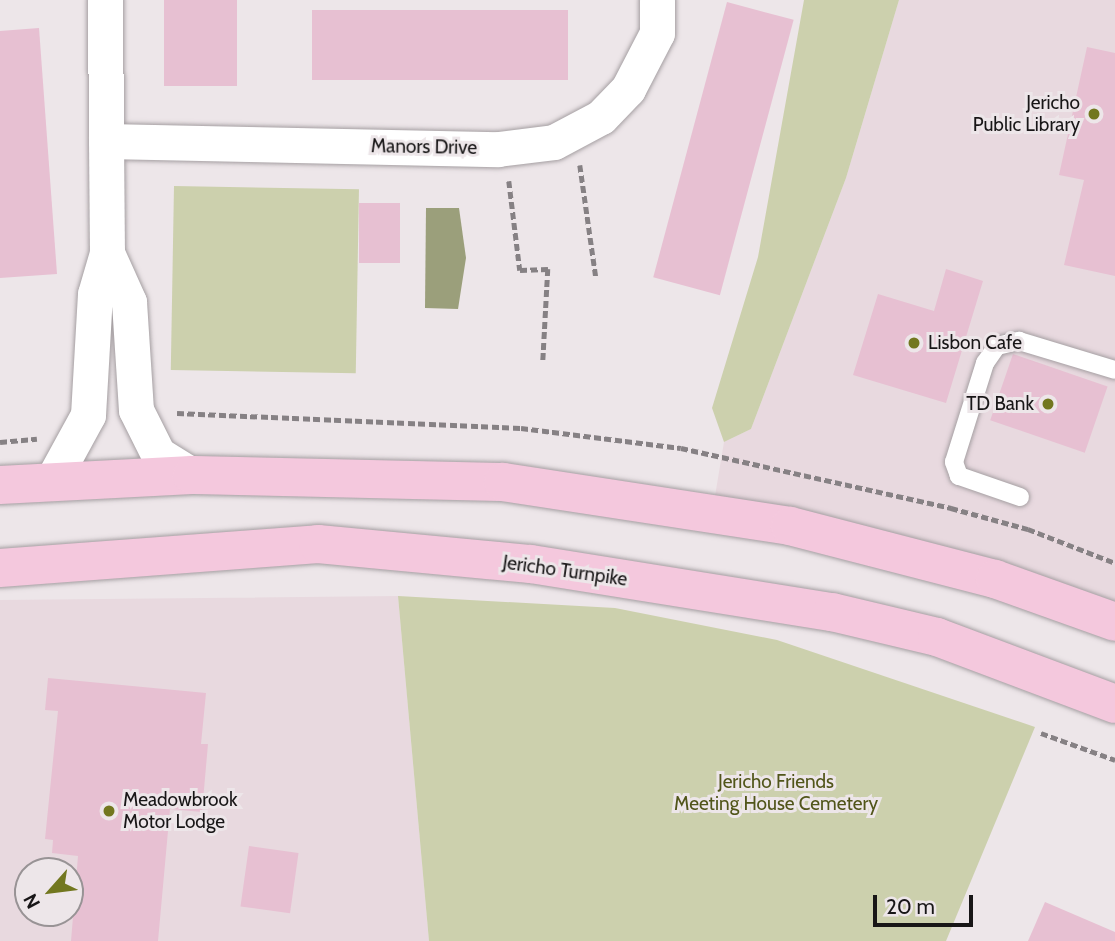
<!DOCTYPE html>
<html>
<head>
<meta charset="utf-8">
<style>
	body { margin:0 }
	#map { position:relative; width:1115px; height:941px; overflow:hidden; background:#ede6e9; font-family:Cabin,sans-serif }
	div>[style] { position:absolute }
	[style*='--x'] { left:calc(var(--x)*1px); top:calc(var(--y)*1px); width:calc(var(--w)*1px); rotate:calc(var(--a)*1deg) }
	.built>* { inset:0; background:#e8d9df }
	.green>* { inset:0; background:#ccd0ad; transform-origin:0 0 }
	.water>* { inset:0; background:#9b9f7b }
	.building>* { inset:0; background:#e7c0d2; transform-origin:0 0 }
	.path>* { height:4.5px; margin-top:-2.25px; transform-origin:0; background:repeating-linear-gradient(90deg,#868184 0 7px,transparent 0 10.5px) }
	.roads { filter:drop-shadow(0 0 2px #a59fa2) drop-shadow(0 0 2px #a59fa2) }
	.service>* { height:18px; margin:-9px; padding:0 9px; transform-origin:9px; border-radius:9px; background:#fff }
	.minor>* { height:35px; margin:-17.5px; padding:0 17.5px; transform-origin:17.5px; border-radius:17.5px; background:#fff }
	.primary>* { height:38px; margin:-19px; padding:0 19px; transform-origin:19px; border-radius:19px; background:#f4c8dd }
	.dots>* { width:19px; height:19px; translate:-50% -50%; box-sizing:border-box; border:4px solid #ede6e9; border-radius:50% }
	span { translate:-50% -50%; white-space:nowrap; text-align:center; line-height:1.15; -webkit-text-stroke:6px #ede6e9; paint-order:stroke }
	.poi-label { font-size:19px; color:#181617 }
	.right { translate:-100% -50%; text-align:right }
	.left { translate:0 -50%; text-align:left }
	.street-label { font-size:19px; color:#181617 }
	.park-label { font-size:19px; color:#51551a }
	.north { position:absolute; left:14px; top:857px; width:70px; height:70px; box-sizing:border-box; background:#ede6e9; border:2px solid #989395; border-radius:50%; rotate:242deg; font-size:19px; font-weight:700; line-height:28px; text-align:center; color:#181617 }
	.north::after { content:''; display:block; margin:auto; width:24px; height:32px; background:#72771f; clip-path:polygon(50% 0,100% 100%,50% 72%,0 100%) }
	.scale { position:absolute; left:873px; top:895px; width:100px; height:32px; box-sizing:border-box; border:4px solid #181617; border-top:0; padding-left:9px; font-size:21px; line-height:24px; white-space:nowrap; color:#181617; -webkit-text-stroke:5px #ede6e9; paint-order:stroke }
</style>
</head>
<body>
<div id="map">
	<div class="built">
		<i style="clip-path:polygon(899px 0,1115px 0,1115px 602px,715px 496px,724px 442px,751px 429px,846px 178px)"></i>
		<i style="clip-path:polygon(evenodd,398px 596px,429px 941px,0 941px,0 600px,398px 596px,28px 871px,70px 871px,70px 913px,28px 913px,28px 871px)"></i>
	</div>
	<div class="green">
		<i style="clip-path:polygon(804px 0,899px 0,846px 178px,751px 429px,724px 442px,712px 408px,758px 257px)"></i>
		<i style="left:174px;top:186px;width:185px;height:184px;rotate:1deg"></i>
		<i style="clip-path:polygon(398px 596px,615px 608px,777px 640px,1035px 727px,946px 941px,429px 941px)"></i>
	</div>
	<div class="water">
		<i style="clip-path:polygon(426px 208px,459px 208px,466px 258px,458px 309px,425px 308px)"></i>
	</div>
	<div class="building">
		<i style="left:164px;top:0;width:73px;height:86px"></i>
		<i style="left:727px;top:2px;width:69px;height:285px;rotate:15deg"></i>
		<i style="left:312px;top:10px;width:256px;height:70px"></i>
		<i style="clip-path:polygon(39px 28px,57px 274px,0 278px,0 31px)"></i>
		<i style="clip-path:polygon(1087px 47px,1115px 53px,1115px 276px,1064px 265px,1084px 180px,1059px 175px)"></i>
		<i style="left:359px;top:203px;width:41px;height:60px"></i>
		<i style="clip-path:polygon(946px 269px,983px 281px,946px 403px,853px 375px,878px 294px,934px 311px)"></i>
		<i style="left:1013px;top:354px;width:100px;height:70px;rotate:19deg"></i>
		<i style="clip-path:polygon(48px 678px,206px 693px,201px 744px,208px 744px,202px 812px,170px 809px,158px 941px,71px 941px,78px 856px,52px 853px,53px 840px,45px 839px,58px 711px,45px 710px)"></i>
		<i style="left:249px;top:846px;width:50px;height:61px;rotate:8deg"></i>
		<i style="clip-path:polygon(1045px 902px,1115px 932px,1115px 941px,1028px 941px)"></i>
	</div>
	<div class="path">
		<i style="--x:580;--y:165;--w:114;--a:81.9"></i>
		<i style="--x:509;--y:181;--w:90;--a:83"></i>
		<i style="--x:520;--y:270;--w:28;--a:-2"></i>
		<i style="--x:548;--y:269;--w:92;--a:93.1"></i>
		<i style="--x:177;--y:413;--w:344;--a:2.5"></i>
		<i style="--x:521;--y:428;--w:161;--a:7.1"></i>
		<i style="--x:681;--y:448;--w:277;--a:12.5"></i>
		<i style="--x:951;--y:508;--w:80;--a:15.3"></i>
		<i style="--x:1028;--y:529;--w:93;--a:21.3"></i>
		<i style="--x:0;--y:442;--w:37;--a:-5"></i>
		<i style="--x:1041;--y:733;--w:79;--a:20"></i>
	</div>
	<div class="roads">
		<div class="service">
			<i style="--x:1020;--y:497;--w:65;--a:-161"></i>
			<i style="--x:959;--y:476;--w:15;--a:-110"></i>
			<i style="--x:954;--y:462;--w:104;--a:-72.6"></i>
			<i style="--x:985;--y:363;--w:21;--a:-55"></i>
			<i style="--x:997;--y:346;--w:23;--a:-13"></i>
			<i style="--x:1019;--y:341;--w:100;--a:16.8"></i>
		</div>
		<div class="minor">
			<i style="--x:105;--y:0;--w:141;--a:89.6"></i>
			<i style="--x:106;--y:141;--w:392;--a:1.2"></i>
			<i style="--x:498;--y:149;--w:56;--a:-7.1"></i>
			<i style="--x:554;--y:142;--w:53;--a:-28"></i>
			<i style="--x:601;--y:117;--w:39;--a:-46"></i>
			<i style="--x:628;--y:89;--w:63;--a:-62.6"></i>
			<i style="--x:657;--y:33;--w:33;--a:-90"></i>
			<i style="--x:106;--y:141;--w:112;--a:89.5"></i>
			<i style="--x:53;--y:479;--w:73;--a:-61.3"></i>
			<i style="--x:88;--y:415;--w:121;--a:-86.7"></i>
			<i style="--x:95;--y:294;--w:43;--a:-73.7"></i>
			<i style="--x:107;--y:253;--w:54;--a:65.8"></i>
			<i style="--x:129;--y:302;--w:108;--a:86.3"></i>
			<i style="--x:136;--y:410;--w:49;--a:63.4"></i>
			<i style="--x:158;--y:454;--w:40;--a:32"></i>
		</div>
		<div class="primary">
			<i style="--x:0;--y:485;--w:192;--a:-3"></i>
			<i style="--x:192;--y:475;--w:311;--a:1.3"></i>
			<i style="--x:503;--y:482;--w:290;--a:8.7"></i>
			<i style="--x:790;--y:526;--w:212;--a:14.5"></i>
			<i style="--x:995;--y:579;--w:127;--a:19.7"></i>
			<i style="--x:0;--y:568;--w:319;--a:-4.3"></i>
			<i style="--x:318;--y:544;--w:214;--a:5.4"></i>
			<i style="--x:531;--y:564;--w:305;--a:9.1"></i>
			<i style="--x:832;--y:612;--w:108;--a:13.4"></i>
			<i style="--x:937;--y:637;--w:190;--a:20.6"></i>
		</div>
	</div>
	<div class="dots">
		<i style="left:1094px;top:114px;background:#72771f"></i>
		<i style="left:914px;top:343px;background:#72771f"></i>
		<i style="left:1048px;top:404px;background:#72771f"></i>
		<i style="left:109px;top:811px;background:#72771f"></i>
	</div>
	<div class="poi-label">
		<span class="right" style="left:1080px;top:114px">Jericho<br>Public Library</span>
		<span class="left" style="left:928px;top:343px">Lisbon Cafe</span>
		<span class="right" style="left:1034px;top:404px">TD Bank</span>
		<span class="left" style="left:123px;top:811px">Meadowbrook<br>Motor Lodge</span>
	</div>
	<div class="street-label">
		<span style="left:424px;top:147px;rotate:1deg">Manors Drive</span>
		<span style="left:565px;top:571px;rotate:8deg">Jericho Turnpike</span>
	</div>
	<div class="park-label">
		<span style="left:776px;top:793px">Jericho Friends<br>Meeting House Cemetery</span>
	</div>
	<div class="north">N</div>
	<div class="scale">20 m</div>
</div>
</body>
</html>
